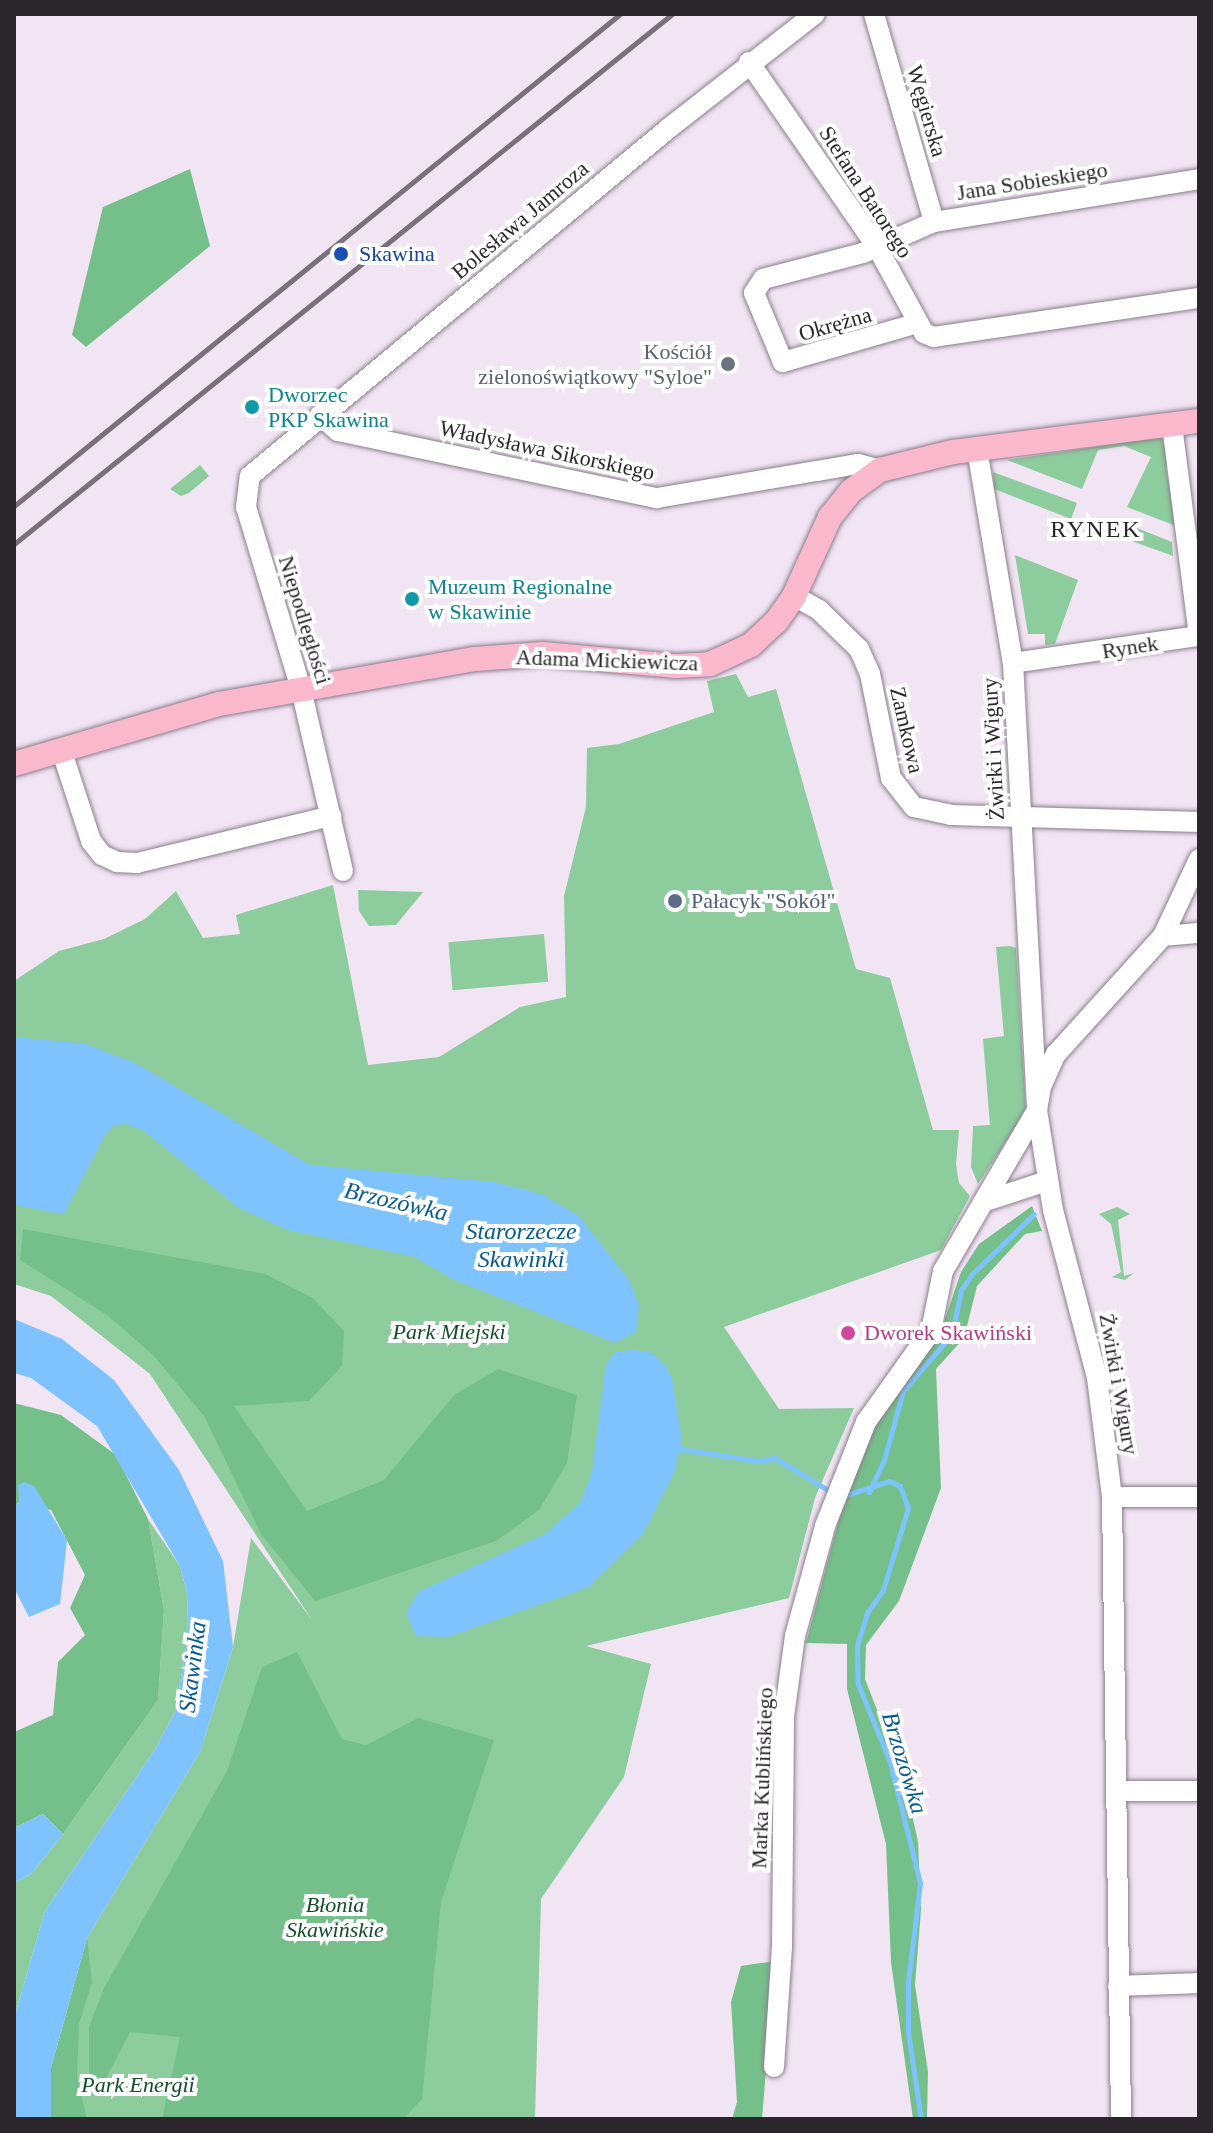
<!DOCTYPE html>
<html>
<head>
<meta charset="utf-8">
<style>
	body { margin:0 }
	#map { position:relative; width:1213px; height:2133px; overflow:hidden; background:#f1e4f3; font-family:"Times New Roman",serif }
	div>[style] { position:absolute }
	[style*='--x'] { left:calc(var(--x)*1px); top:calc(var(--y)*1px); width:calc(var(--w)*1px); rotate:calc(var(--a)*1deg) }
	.green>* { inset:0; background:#8dcc9d; transform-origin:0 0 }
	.forest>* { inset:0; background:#75c08a }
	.water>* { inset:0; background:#7ec3fe }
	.stream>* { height:5px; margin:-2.5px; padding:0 2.5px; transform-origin:2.5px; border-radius:2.5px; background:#7ec3fe }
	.roads { filter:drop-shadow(0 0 2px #8a7e8c) drop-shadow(0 0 2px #8a7e8c) }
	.minor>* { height:20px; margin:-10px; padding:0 10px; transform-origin:10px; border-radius:10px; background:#fff }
	.major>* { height:24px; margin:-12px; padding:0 12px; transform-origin:12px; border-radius:12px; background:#fab8cd }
	.rail>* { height:5px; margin:-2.5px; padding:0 2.5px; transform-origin:2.5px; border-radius:2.5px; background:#79717a }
	.dots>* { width:22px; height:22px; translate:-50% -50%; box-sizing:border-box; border:4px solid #fff; border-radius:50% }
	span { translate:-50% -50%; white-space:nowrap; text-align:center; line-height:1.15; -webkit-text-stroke:8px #fff; paint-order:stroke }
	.street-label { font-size:22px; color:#2b262c }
	.transit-label { font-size:22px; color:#164399 }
	.left { translate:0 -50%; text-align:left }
	.worship-label { font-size:22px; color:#5b616d }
	.right { translate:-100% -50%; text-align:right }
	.culture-label { font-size:22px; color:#0d838f }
	.service-label { font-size:22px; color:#4e5e75 }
	.park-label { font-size:22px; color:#144c29; font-style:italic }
	.hotel-label { font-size:22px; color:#b23c85 }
	.neighbourhood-label { font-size:24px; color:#2b262c; letter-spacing:2px }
	.water-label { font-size:24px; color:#055a8f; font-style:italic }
	.frame { position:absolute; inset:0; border:16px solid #2b262c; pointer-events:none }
</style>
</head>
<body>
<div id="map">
	<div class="green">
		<i style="clip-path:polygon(1161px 437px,1170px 465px,1166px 468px,1176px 526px,1127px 507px,1151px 457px,1124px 446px,1098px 450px,1082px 489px,1007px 460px)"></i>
		<i style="clip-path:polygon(200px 465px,209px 476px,189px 493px,181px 496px,170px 489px)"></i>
		<i style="clip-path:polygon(993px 472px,1077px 503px,1071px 519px,994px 489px)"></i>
		<i style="clip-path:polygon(1132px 526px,1172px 542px,1173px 556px,1129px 540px)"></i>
		<i style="clip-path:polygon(1015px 555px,1078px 580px,1055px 644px,1045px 645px,1045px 634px,1028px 634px)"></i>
		<i style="clip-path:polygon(736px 674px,748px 697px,776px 689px,856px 969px,890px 978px,933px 1130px,959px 1130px,956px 1164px,959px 1183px,970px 1196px,941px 1250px,724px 1327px,779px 1409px,854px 1408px,815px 1498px,789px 1598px,586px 1646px,651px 1664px,624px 1777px,541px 1899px,535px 2119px,51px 2119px,87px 1938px,200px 1752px,233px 1647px,251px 1538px,312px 1620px,150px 1374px,51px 1296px,14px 1284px,14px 981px,59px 951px,104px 939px,145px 919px,176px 891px,203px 938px,240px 934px,236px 915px,333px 885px,368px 1065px,439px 1057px,520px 1007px,566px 997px,564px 896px,586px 807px,587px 748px,619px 744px,714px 712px,707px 681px)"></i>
		<i style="clip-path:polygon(358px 890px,359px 890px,423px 892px,396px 925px,369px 926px,359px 911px)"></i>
		<i style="left:544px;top:934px;width:48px;height:96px;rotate:85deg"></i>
		<i style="clip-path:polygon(1010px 946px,1016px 948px,1026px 1111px,978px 1184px,971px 1167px,973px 1126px,990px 1125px,983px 1039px,1004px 1036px,996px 947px)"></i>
		<i style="clip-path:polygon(1117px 1207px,1130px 1214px,1118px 1220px,1124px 1276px,1134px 1273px,1125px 1280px,1112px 1277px,1121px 1272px,1111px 1224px,1099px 1214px)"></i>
		<i style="clip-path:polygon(148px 1519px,180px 1566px,187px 1593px,188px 1638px,175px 1712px,154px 1751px,45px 1911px,14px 2018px,14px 1883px,31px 1874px,63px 1834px,158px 1700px,164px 1610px)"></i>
	</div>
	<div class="forest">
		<i style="clip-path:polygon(190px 169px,210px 246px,86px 347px,72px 335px,103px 207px)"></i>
		<i style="clip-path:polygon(1032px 1206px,1042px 1231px,1025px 1234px,977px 1286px,964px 1338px,936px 1369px,941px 1488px,899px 1601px,866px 1645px,865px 1679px,905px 1782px,918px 1842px,921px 1910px,915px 1985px,928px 2072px,927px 2119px,913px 2119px,891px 1962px,886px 1844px,847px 1689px,847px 1644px,806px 1643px,842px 1508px,874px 1426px,904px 1376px,941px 1331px,961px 1272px,979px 1244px)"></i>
		<i style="clip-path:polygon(23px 1229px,265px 1274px,313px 1298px,344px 1331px,342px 1366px,309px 1401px,234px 1406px,307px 1511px,384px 1480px,454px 1395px,498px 1369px,577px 1395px,567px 1463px,539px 1510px,496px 1541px,315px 1601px,261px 1534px,204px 1416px,154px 1356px,107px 1315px,20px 1260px)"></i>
		<i style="clip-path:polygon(14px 1403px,61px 1415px,116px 1455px,148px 1519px,164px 1610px,158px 1700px,63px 1834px,43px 1814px,14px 1828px,14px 1732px,53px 1715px,58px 1662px,85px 1635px,70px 1608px,85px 1575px,51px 1510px,19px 1502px,14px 1506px)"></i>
		<i style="clip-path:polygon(297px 1652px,342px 1739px,366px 1745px,418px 1718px,494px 1740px,441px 1902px,422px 2099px,403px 2119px,162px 2119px,180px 2037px,130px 2032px,98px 2094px,89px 2079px,89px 2027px,104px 1988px,227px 1771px,262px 1667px)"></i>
		<i style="clip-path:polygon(87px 1938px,92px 1982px,79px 2024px,77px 2077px,87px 2119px,51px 2119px,51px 2068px)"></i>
		<i style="clip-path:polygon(775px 1961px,762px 2119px,732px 2119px,737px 2102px,731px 2002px,741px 1966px)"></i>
	</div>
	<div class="water">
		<i style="clip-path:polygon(14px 1037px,86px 1044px,135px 1063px,310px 1165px,495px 1182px,541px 1194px,579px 1216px,629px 1280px,639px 1304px,636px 1332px,615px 1343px,452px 1279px,415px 1257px,288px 1230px,239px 1208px,144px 1131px,126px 1124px,114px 1125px,105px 1135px,64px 1214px,14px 1205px)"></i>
		<i style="clip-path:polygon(14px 1319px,62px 1339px,114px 1380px,179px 1470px,223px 1561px,233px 1647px,200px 1752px,87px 1938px,51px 2068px,51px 2119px,14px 2119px,14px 2018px,45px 1911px,154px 1751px,175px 1712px,188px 1638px,187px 1593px,180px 1566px,97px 1426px,31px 1378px,14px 1373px)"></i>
		<i style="clip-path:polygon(635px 1350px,652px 1353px,665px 1365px,672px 1379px,682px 1441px,674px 1473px,643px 1534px,589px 1587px,448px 1637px,416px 1636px,406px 1613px,418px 1592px,545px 1534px,580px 1503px,592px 1472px,606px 1364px,616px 1352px)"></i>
		<i style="clip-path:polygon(24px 1482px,34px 1486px,67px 1540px,60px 1604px,29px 1617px,14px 1588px,14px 1506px,19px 1502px,18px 1485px)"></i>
		<i style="clip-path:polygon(43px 1814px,63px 1834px,31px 1874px,14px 1883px,14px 1828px)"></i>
	</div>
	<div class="stream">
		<i style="--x:674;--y:1448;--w:85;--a:8.8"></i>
		<i style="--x:758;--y:1461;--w:17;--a:-10"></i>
		<i style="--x:775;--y:1458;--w:62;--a:31.1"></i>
		<i style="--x:869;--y:1492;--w:35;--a:-65"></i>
		<i style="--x:884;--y:1460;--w:72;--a:-74.6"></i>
		<i style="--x:903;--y:1391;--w:75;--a:-49.3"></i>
		<i style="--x:952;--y:1334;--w:45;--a:-78.4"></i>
		<i style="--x:961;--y:1290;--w:19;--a:-55"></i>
		<i style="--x:972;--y:1274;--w:86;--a:-44.1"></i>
		<i style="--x:846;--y:1495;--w:45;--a:-18"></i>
		<i style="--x:889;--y:1481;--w:12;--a:24"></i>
		<i style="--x:900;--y:1486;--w:23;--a:70"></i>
		<i style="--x:908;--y:1508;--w:86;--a:107"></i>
		<i style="--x:883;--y:1590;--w:28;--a:125"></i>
		<i style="--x:867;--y:1613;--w:34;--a:107"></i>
		<i style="--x:857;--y:1645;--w:39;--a:89"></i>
		<i style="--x:858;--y:1684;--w:84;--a:67.7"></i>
		<i style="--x:890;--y:1762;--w:125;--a:76.1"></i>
		<i style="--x:920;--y:1883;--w:100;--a:96.9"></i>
		<i style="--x:908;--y:1982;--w:50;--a:90"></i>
		<i style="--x:908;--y:2032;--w:88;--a:81.5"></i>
	</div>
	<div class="roads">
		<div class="minor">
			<i style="--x:874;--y:14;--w:216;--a:73.9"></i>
			<i style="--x:749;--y:62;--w:225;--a:55.3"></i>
			<i style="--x:877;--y:247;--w:98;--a:61.3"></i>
			<i style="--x:924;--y:333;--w:11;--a:22"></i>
			<i style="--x:934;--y:337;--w:268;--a:-8.4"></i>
			<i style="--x:918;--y:323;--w:141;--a:163.9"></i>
			<i style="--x:783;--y:362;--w:75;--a:-112.8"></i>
			<i style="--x:754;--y:293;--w:17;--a:-57"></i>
			<i style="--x:763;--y:279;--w:103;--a:-14.6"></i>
			<i style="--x:863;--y:253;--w:77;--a:-23.6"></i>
			<i style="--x:934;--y:222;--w:268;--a:-9.2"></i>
			<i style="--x:320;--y:415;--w:24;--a:42"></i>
			<i style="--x:338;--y:431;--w:326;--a:11.9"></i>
			<i style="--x:657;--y:498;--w:204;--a:-9.6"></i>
			<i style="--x:858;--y:464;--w:23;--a:15"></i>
			<i style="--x:1172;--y:425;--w:213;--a:82.7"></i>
			<i style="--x:977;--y:449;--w:217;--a:80.5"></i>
			<i style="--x:1013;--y:663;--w:448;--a:86.9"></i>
			<i style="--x:1037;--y:1110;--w:101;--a:80.9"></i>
			<i style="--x:1053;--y:1210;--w:174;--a:75.3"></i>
			<i style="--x:1097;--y:1378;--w:120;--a:82.8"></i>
			<i style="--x:1112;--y:1497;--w:622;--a:89.17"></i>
			<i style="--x:794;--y:596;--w:29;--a:29"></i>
			<i style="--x:819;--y:610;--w:56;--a:44.3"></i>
			<i style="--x:859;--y:649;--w:27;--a:66"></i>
			<i style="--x:870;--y:674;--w:106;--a:78.6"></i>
			<i style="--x:891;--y:778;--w:37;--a:52"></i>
			<i style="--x:914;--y:807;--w:38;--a:12"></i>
			<i style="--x:951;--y:815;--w:248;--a:1.6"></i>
			<i style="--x:1013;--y:663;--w:188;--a:-8.3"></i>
			<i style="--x:61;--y:749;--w:97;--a:71.9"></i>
			<i style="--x:91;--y:841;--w:18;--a:52"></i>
			<i style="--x:102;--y:855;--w:17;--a:25"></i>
			<i style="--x:117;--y:862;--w:20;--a:3"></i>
			<i style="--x:137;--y:863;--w:200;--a:-13.6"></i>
			<i style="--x:343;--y:871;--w:187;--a:-103"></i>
			<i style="--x:301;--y:689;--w:190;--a:-106.8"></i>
			<i style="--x:246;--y:507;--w:31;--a:-83"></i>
			<i style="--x:250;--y:476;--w:545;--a:-39.71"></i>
			<i style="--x:669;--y:128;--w:185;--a:-38"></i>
			<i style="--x:1163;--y:936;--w:36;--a:-5"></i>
			<i style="--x:986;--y:1201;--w:64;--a:-18.2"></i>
			<i style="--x:1112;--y:1497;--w:87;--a:0"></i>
			<i style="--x:1117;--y:1791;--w:82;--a:0"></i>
			<i style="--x:1118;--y:1986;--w:81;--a:-2.1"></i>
			<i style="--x:774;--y:2067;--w:119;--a:-86.2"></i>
			<i style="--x:782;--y:1948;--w:231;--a:-89.5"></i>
			<i style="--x:784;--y:1717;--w:82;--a:-82.3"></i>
			<i style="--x:795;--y:1636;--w:114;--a:-74.7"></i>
			<i style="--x:825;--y:1526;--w:112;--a:-68.5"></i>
			<i style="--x:866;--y:1422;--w:112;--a:-54.5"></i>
			<i style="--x:931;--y:1331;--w:61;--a:-78.7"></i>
			<i style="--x:943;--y:1271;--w:186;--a:-59.7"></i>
			<i style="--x:1037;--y:1110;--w:23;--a:-80"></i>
			<i style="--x:1041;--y:1087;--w:36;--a:-66"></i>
			<i style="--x:1056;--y:1054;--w:159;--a:-47.8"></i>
			<i style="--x:1163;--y:936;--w:85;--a:-64.9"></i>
		</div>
		<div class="major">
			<i style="--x:14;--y:764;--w:214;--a:-16.3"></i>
			<i style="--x:219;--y:704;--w:260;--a:-10"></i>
			<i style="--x:475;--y:659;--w:68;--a:-4.2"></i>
			<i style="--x:543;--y:654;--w:134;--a:5.2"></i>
			<i style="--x:676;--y:666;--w:34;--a:-3"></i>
			<i style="--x:710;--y:664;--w:45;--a:-24.9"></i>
			<i style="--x:751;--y:645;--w:34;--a:-43"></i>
			<i style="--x:776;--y:622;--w:32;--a:-55"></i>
			<i style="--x:794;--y:596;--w:87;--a:-65.5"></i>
			<i style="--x:830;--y:517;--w:33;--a:-51"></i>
			<i style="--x:851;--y:491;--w:36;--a:-36"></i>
			<i style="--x:880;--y:470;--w:75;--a:-13.9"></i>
			<i style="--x:953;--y:452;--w:248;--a:-7.2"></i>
		</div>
	</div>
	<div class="rail">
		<i style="--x:14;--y:506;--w:781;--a:-39.07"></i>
		<i style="--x:14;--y:544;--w:845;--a:-38.85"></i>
	</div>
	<div class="dots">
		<i style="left:341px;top:254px;background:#1a4fb4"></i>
		<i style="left:728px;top:364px;background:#6b7280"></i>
		<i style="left:252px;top:407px;background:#0f9aa8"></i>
		<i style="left:412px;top:599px;background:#0f9aa8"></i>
		<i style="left:675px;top:901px;background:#5c6f8a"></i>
		<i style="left:848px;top:1333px;background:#d1479c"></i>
	</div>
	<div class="street-label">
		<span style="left:927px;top:111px;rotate:74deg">Węgierska</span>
		<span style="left:1032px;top:181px;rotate:-9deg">Jana Sobieskiego</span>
		<span style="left:866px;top:192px;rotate:57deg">Stefana Batorego</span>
		<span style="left:520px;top:220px;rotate:-40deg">Bolesława Jamroza</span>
		<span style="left:835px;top:324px;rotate:-16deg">Okrężna</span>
		<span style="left:547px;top:450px;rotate:12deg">Władysława Sikorskiego</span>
		<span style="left:305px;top:620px;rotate:73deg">Niepodległości</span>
		<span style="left:1130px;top:647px;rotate:-9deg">Rynek</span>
		<span style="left:607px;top:660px;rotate:2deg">Adama Mickiewicza</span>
		<span style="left:907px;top:730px;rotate:77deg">Zamkowa</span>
		<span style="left:993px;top:749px;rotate:-93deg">Żwirki i Wigury</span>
		<span style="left:1119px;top:1384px;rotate:80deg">Żwirki i Wigury</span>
		<span style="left:762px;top:1778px;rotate:-88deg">Marka Kublińskiego</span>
	</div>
	<div class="transit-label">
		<span class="left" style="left:359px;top:254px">Skawina</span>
	</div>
	<div class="worship-label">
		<span class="right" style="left:712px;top:364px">Kościół<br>zielonoświątkowy "Syloe"</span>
	</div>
	<div class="culture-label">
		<span class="left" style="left:268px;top:407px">Dworzec<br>PKP Skawina</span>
		<span class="left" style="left:428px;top:599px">Muzeum Regionalne<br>w Skawinie</span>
	</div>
	<div class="service-label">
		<span class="left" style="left:691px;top:901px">Pałacyk "Sokół"</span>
	</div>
	<div class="park-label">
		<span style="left:449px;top:1332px">Park Miejski</span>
		<span style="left:335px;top:1917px">Błonia<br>Skawińskie</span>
		<span style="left:138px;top:2085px">Park Energii</span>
	</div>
	<div class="hotel-label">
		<span class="left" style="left:864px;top:1333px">Dworek Skawiński</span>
	</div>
	<div class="neighbourhood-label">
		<span style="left:1096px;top:530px">RYNEK</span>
	</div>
	<div class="water-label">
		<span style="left:396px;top:1202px;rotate:13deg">Brzozówka</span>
		<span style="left:521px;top:1246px">Starorzecze<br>Skawinki</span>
		<span style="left:193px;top:1667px;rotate:-83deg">Skawinka</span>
		<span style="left:904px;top:1763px;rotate:73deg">Brzozówka</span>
	</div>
	<div class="frame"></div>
</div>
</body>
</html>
